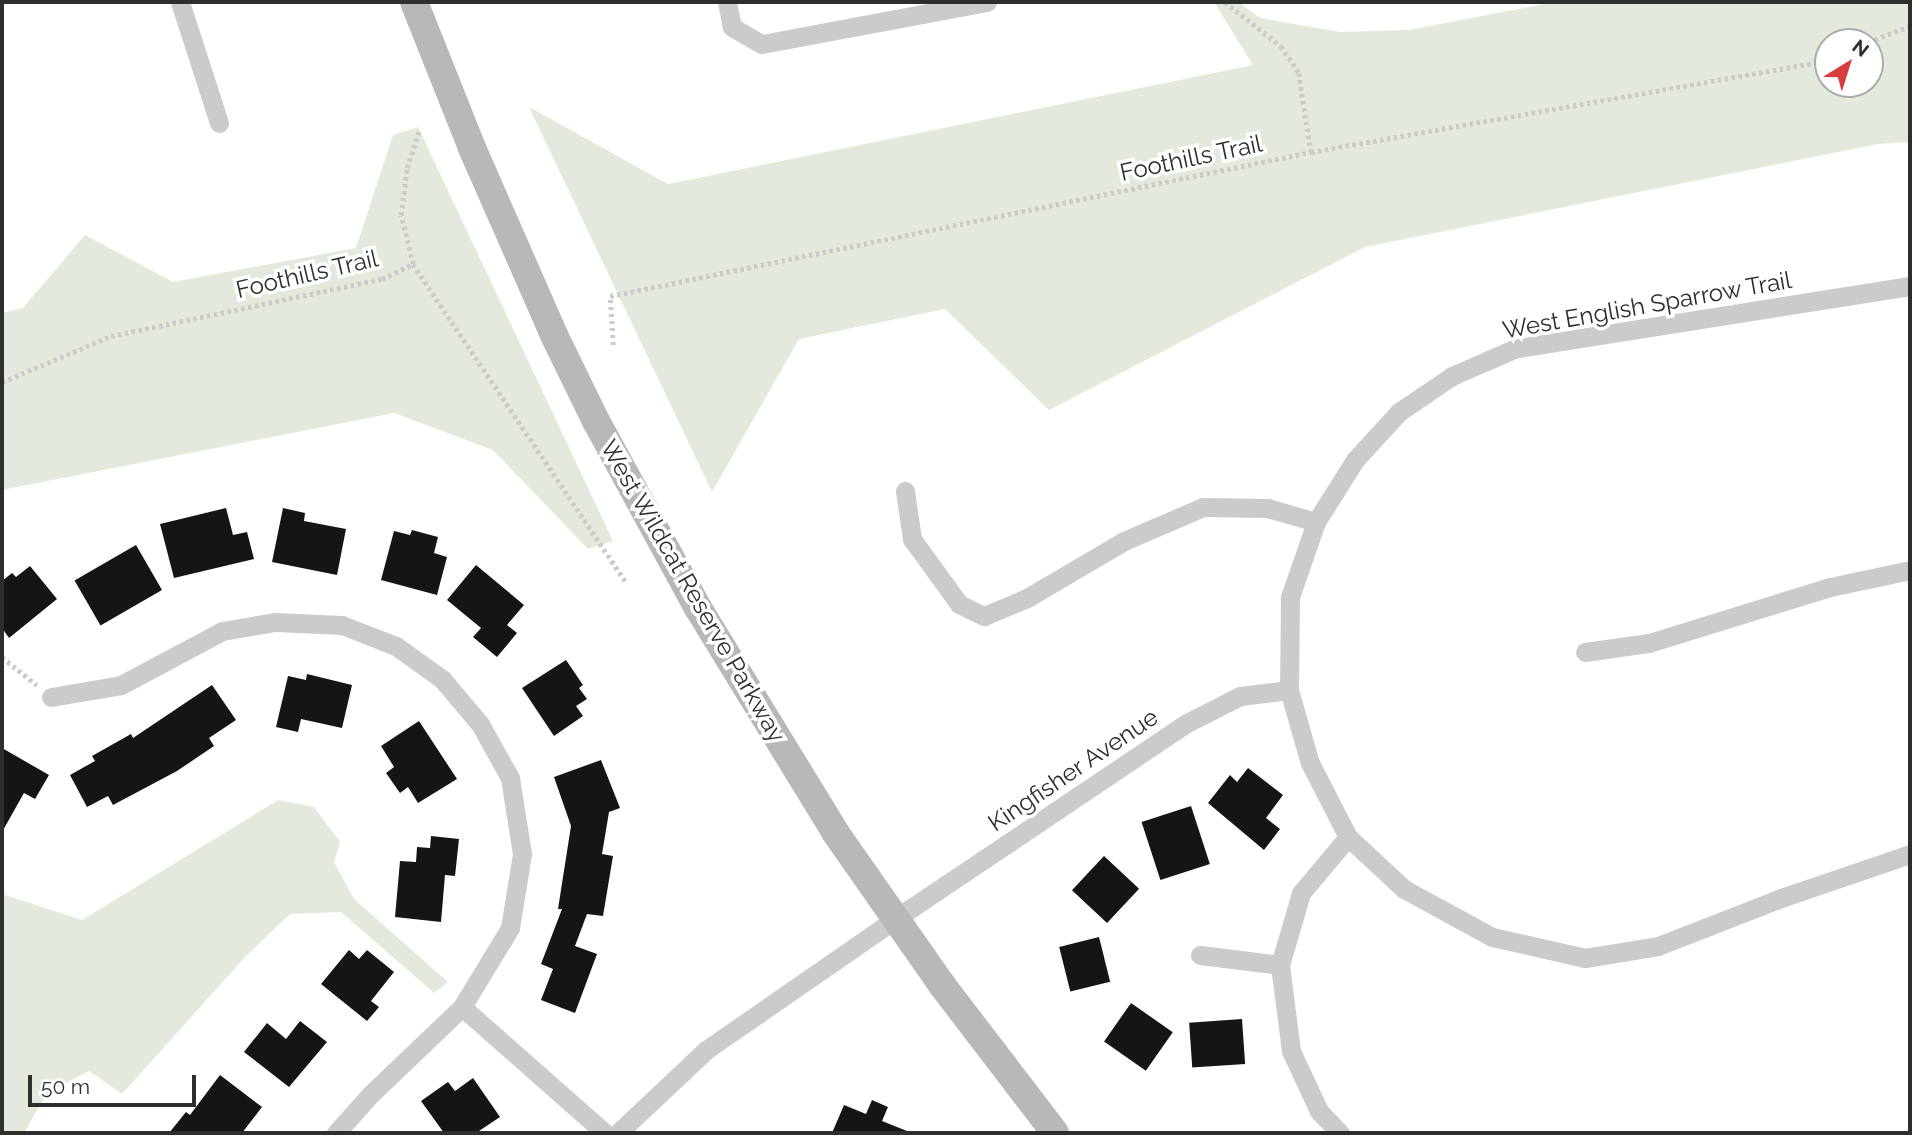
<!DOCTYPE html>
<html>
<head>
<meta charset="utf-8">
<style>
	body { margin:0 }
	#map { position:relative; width:1912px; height:1135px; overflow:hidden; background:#fff; font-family:Raleway,sans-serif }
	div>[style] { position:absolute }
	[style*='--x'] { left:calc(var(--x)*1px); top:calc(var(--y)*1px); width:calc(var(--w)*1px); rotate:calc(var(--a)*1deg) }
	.green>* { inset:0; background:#e3eadd }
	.building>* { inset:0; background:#151515; transform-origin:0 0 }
	.path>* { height:4.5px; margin-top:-2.25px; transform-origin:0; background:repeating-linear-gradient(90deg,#cbcbcb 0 3.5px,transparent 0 7px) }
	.minor>* { height:19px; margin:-9.5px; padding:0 9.5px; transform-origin:9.5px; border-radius:9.5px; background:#cbcbcb }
	.secondary>* { height:28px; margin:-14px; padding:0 14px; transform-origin:14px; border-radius:14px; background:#b8b8b8 }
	span { translate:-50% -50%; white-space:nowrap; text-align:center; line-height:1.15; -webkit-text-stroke:7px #fff; paint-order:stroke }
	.street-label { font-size:24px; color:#2e2e2e }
	.frame { position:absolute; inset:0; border:4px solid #2e2e2e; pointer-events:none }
	.north { position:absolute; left:1814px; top:28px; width:70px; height:70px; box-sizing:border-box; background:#fff; border:2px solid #ababab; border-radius:50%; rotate:38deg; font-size:19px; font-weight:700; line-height:28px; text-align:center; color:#2e2e2e }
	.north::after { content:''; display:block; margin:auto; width:24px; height:32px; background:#d83d3d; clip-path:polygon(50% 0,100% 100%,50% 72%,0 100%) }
	.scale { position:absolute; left:28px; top:1075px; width:168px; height:32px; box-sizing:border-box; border:4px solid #2e2e2e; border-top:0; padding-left:9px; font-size:21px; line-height:24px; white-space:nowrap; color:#2e2e2e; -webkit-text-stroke:5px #fff; paint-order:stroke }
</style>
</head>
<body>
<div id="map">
	<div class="green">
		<i style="clip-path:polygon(evenodd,1214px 2px,1238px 2px,1260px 18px,1340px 32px,1409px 30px,1555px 2px,1910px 2px,1910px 142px,1878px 144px,1365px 247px,1049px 410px,945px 309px,799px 339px,712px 492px,529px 107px,668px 184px,1253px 65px,1214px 2px,1828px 42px,1870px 42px,1870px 84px,1828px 84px,1828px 42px)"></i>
		<i style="clip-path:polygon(418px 127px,613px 541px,588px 549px,493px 450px,394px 413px,2px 490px,2px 313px,23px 308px,85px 235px,173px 282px,356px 248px,393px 135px)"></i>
		<i style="clip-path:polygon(278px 800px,314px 807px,340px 842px,334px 862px,354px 899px,448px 982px,434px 993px,341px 912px,290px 914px,245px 957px,122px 1094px,89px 1071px,47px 1093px,24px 1133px,2px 1133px,2px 894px,82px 920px)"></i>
	</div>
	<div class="building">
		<i style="clip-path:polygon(226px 508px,233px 535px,247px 532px,254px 559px,174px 578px,160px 524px)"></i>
		<i style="clip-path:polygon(283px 508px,305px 513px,304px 521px,346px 529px,337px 575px,272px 562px)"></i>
		<i style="clip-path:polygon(412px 530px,438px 537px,434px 553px,447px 557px,437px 595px,381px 580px,394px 531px,410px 535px)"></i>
		<i style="left:136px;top:545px;width:52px;height:71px;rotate:60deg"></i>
		<i style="clip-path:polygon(476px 565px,524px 605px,507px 625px,517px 633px,497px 657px,473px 637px,481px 628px,447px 600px)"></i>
		<i style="clip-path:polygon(30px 566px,57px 599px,9px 638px,2px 628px,2px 581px,12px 573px,16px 577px)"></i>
		<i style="clip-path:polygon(566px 660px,583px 685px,579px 688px,587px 699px,576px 706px,583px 716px,554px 736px,522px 688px)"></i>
		<i style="clip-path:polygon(307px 674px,352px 685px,342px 728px,301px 719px,298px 732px,276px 727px,288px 676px,306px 680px)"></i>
		<i style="clip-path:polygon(212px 685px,236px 720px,209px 738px,214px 746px,177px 771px,113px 805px,108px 796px,87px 807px,70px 775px,95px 761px,92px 756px,131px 734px,133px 738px)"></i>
		<i style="clip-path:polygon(419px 721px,457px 779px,418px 803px,408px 787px,400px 793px,386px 773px,394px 767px,381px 746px)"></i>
		<i style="clip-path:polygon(2px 748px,49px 775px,35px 799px,24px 793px,2px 832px)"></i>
		<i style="clip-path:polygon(601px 760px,620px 808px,609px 812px,602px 854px,613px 856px,603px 916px,587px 914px,575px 946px,597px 954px,575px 1013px,541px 1000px,553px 969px,541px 964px,562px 909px,558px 909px,571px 826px,554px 777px)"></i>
		<i style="clip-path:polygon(1248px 768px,1283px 795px,1266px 818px,1280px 829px,1264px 850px,1208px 803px,1230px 775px,1237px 782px)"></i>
		<i style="left:1191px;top:806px;width:61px;height:52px;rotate:72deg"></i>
		<i style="clip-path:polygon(431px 836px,459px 839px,455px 876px,445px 875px,441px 922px,395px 917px,400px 861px,416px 862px,417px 847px,430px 848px)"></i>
		<i style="left:1104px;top:856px;width:48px;height:47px;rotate:43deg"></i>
		<i style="left:1099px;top:937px;width:46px;height:41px;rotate:76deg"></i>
		<i style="clip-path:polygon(349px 950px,359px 959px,367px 950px,394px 972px,371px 1001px,379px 1007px,367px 1021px,321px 984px)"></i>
		<i style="left:1131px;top:1003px;width:51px;height:47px;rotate:35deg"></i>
		<i style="left:1242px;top:1019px;width:45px;height:53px;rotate:86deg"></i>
		<i style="clip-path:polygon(300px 1021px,327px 1042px,289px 1087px,244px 1052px,267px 1023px,286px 1039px)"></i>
		<i style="clip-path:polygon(220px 1075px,262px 1107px,242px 1133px,169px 1133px,186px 1112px,190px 1115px)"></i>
		<i style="clip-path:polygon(473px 1078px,500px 1117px,476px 1133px,444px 1133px,421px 1101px,448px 1082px,455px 1091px)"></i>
		<i style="clip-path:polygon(872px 1100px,888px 1107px,882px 1121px,912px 1133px,832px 1133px,844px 1105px,866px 1114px)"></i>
	</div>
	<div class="path">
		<i style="--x:1225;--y:2;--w:71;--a:38.2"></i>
		<i style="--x:1281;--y:46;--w:32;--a:56"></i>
		<i style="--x:1299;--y:73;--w:80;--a:81.4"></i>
		<i style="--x:1868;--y:42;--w:45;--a:-20.9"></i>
		<i style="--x:413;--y:264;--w:50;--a:-103.8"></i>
		<i style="--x:401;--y:215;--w:47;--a:-82.7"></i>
		<i style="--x:407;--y:168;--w:38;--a:-72"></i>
		<i style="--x:613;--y:345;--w:49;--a:-93.5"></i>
		<i style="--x:610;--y:296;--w:716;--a:-11.61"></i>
		<i style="--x:1311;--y:152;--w:511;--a:-10.03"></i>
		<i style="--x:1814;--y:63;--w:15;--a:-23"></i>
		<i style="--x:2;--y:382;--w:118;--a:-22.9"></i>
		<i style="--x:111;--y:336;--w:277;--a:-11.9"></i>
		<i style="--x:382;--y:279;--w:34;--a:-26"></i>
		<i style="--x:413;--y:264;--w:385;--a:56.2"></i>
		<i style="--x:2;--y:657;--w:45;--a:38.7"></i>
	</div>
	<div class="minor">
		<i style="--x:180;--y:2;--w:127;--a:72.1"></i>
		<i style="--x:727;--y:2;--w:25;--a:79"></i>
		<i style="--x:732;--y:27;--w:34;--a:30"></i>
		<i style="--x:762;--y:44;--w:229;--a:-10.6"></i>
		<i style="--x:1910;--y:286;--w:401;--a:171"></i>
		<i style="--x:1514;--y:349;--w:68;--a:156.5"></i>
		<i style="--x:1452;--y:376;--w:64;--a:145.8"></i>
		<i style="--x:1399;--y:412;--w:65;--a:132.5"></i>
		<i style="--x:1355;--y:460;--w:73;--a:122.2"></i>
		<i style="--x:1316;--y:522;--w:79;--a:109.1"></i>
		<i style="--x:1290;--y:597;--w:93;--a:90.6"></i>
		<i style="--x:1289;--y:690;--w:76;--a:74"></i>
		<i style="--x:1310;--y:763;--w:83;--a:62.8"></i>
		<i style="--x:1348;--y:837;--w:76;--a:42.9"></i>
		<i style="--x:1404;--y:889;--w:100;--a:28.6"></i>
		<i style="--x:1492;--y:937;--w:95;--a:12.7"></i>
		<i style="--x:1585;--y:958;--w:74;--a:-9.3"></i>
		<i style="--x:1658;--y:946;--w:132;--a:-21.3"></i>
		<i style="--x:1781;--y:898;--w:136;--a:-18.8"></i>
		<i style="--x:905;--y:491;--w:49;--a:81.7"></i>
		<i style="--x:912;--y:539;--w:80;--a:54.1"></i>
		<i style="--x:959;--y:604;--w:28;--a:26"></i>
		<i style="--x:984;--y:616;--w:47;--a:-22.7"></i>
		<i style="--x:1027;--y:598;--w:113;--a:-30.4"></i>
		<i style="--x:1124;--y:541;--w:86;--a:-23.3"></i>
		<i style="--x:1203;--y:507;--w:64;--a:0.9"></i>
		<i style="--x:1267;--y:508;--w:51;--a:15.9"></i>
		<i style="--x:1585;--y:652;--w:65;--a:-8"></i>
		<i style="--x:1649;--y:643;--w:189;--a:-17.2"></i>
		<i style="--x:1830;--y:587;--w:82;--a:-12"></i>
		<i style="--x:51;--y:697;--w:71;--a:-9.7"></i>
		<i style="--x:121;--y:685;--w:115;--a:-28.1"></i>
		<i style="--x:222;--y:631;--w:54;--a:-9.6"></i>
		<i style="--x:275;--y:622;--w:67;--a:2.6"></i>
		<i style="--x:342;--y:625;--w:58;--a:21.3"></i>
		<i style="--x:396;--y:646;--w:57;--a:35.7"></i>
		<i style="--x:442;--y:679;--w:59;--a:49.8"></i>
		<i style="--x:480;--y:724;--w:62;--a:60.9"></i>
		<i style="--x:510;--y:778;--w:77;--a:81"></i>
		<i style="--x:522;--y:854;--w:75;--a:99.2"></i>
		<i style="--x:510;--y:928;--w:92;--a:121.3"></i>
		<i style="--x:462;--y:1007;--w:129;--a:136.3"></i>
		<i style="--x:369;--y:1096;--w:50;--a:131.7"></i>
		<i style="--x:1200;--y:955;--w:81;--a:7.1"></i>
		<i style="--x:462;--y:1007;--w:191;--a:41.4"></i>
		<i style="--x:618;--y:1133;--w:121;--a:-43.3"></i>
		<i style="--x:706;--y:1050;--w:230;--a:-34.7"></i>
		<i style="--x:895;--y:919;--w:352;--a:-33.9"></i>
		<i style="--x:1187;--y:723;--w:59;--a:-27"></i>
		<i style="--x:1240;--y:696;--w:49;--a:-7"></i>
		<i style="--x:1340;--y:1133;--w:30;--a:-134"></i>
		<i style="--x:1319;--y:1111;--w:66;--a:-115"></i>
		<i style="--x:1291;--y:1051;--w:87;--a:-97.3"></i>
		<i style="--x:1280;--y:965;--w:75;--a:-73.7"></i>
		<i style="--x:1301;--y:893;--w:73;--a:-50"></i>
	</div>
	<div class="secondary">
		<i style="--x:414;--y:2;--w:157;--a:68.3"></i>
		<i style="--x:472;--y:148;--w:204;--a:66.3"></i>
		<i style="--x:554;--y:335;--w:96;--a:64"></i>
		<i style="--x:596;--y:421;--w:213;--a:61.4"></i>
		<i style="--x:698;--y:608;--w:263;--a:58.5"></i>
		<i style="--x:835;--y:832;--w:187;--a:55"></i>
		<i style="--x:942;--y:985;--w:186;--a:52.6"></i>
	</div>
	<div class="street-label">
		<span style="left:1191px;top:158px;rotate:-12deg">Foothills Trail</span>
		<span style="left:307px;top:274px;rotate:-13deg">Foothills Trail</span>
		<span style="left:1647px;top:305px;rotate:-10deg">West English Sparrow Trail</span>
		<span style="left:693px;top:591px;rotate:60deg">West Wildcat Reserve Parkway</span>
		<span style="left:1073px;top:770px;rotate:-34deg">Kingfisher Avenue</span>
	</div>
	<div class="frame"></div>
	<div class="north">N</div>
	<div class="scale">50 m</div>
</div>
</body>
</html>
